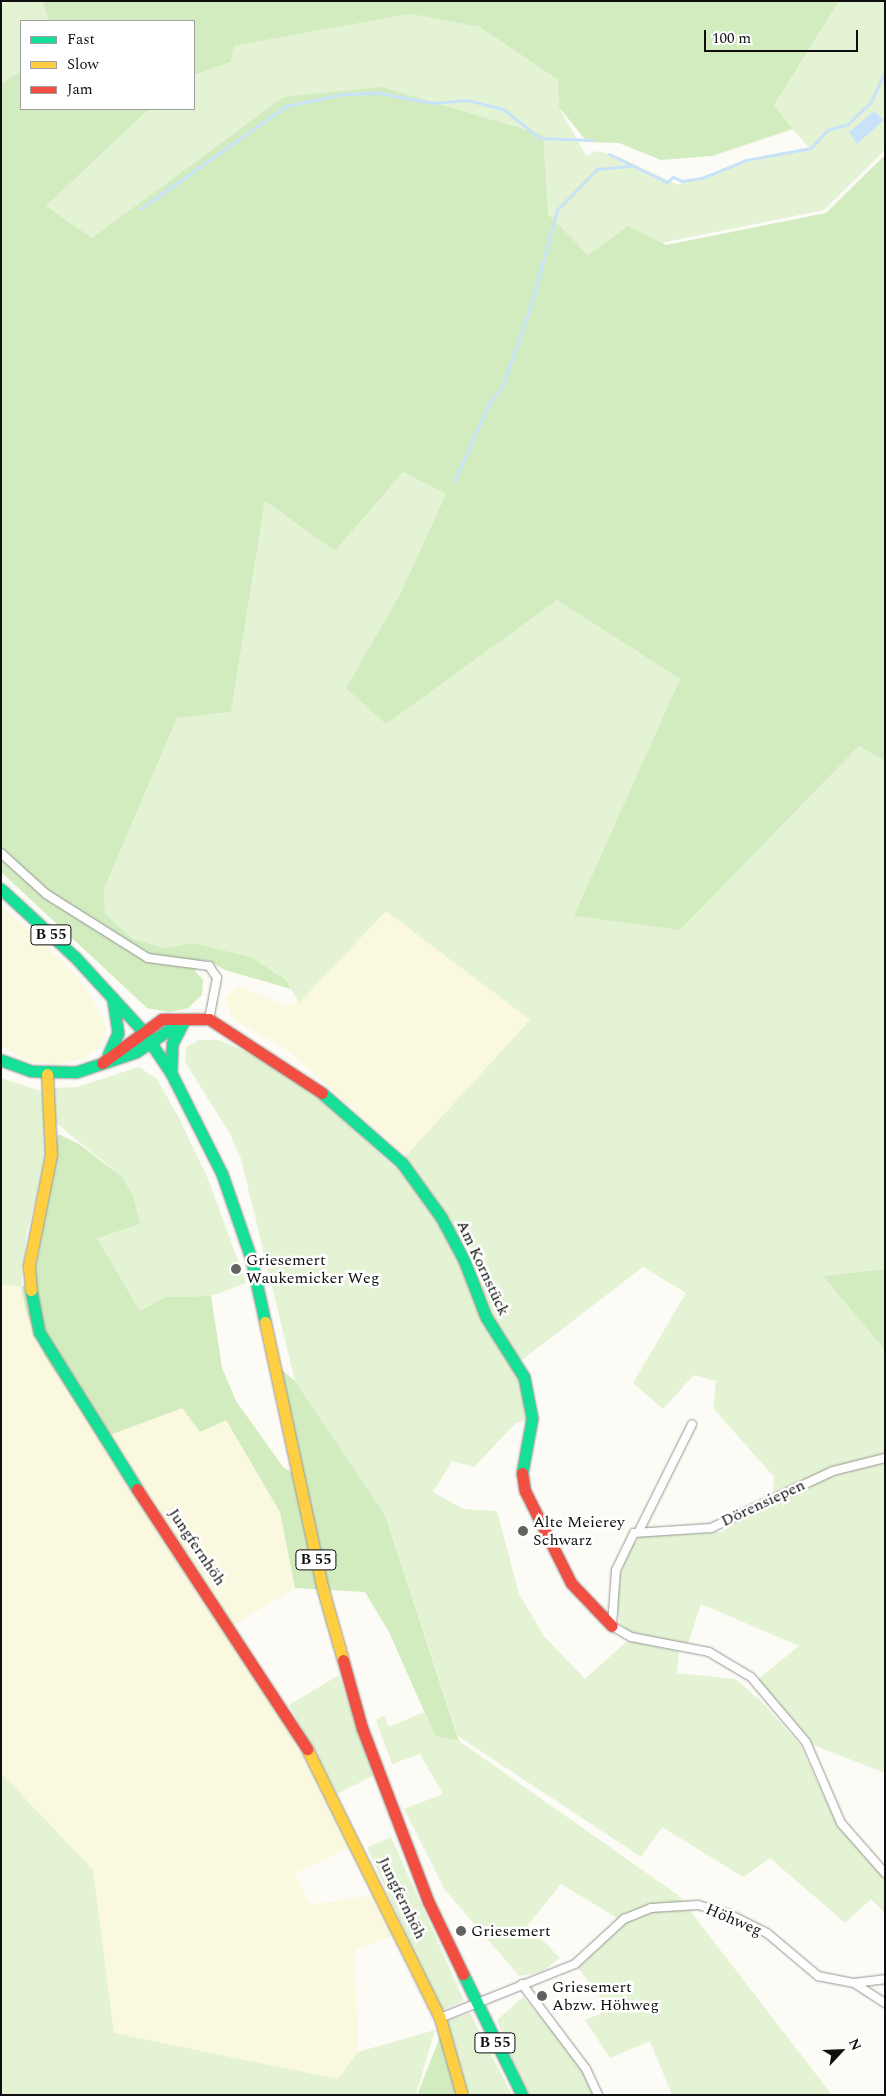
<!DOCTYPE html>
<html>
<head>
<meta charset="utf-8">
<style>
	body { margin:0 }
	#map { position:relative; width:886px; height:2096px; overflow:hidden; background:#fcfbf5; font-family:Spectral,serif }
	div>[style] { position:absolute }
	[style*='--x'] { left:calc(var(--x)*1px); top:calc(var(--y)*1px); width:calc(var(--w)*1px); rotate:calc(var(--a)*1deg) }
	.farmland>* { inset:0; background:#faf9e0 }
	.green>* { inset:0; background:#e3f3d3; transform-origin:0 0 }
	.forest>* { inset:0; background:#d2ecc0 }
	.water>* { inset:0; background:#c8e3f9 }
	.stream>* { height:3px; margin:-1.5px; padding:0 1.5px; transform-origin:1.5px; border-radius:1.5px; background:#c8e3f9 }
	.roads { filter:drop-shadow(0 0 1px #969593) drop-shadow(0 0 1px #969593) }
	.street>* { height:8px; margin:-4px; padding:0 4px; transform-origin:4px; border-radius:4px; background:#fffefe }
	.fast>* { height:11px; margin:-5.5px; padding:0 5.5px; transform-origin:5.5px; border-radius:5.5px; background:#16e098 }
	.slow>* { height:11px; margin:-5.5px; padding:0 5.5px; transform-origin:5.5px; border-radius:5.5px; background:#ffcf43 }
	.jam>* { height:11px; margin:-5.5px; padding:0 5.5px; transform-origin:5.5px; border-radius:5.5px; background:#f24e42 }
	.dots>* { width:14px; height:14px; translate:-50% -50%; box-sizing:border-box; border:2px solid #fff; border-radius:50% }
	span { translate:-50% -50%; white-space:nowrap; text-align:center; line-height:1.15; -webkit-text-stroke:5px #fff; paint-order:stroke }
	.shield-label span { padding:1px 4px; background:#fff; border:1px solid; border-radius:4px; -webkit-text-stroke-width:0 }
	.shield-label { font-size:15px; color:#0f0f0f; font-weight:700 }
	.poi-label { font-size:16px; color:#0f0f0f }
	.left { translate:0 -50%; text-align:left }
	.street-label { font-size:16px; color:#0f0f0f }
	.frame { position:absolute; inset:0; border:2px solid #0f0f0f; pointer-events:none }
	.legend { position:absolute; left:20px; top:20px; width:175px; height:90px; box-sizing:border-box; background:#fff; border:1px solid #9f9f9f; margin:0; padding:6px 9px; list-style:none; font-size:15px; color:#0f0f0f }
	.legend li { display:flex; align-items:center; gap:10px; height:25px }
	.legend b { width:25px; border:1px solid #9f9f9f }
	.north { position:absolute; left:816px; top:2026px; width:50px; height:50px; -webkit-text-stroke:4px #fff; paint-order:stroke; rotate:65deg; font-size:14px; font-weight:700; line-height:20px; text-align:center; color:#0f0f0f }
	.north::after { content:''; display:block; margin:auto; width:18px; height:22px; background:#0f0f0f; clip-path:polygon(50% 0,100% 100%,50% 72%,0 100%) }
	.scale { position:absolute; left:704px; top:30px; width:154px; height:22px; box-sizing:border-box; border:2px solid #0f0f0f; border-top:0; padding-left:6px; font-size:15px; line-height:18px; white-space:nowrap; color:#0f0f0f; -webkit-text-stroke:4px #fff; paint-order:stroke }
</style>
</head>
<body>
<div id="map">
	<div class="farmland">
		<i style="clip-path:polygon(1px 904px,78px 977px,98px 1008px,106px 1025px,102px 1045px,85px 1058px,55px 1065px,23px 1059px,1px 1046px)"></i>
		<i style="clip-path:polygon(386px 911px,531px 1021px,406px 1156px,286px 1049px,233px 1019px,225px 998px,238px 986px,282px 1004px,299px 1003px)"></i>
		<i style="clip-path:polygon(1px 1285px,21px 1286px,24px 1302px,183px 1408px,226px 1420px,280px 1512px,295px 1588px,224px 1631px,285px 1723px,352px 1846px,294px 1874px,311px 1905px,375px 1894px,395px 1935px,355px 1950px,358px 2052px,338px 2079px,114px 2033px,93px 1870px,1px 1773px)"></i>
	</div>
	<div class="green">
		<i style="clip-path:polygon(7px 1px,42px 1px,49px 21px,21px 21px,21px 71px,1px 84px,1px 5px)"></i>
		<i style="clip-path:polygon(839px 1px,885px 1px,885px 150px,824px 210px,661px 243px,628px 226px,588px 255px,548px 214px,283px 97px,92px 238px,46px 206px,149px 109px,194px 109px,194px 75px,231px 62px,234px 46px,410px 14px,480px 27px,558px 80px,559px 107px,586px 156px,597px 151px,619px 157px,678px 185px,742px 163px,810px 149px,774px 107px)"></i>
		<i style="clip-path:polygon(403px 472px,446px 494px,400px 594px,346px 688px,386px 723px,557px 600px,680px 679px,575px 916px,680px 930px,859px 746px,885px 761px,885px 1269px,824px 1276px,885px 1350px,885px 1773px,808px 1743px,757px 1680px,799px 1646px,701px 1604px,688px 1644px,632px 1634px,620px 1623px,615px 1592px,629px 1548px,641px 1536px,722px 1532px,773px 1497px,774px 1477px,713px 1408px,716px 1381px,694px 1375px,663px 1409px,633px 1383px,686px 1293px,643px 1267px,518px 1363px,532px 1418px,516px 1423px,474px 1467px,452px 1461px,433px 1492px,463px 1509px,497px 1511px,519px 1594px,544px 1636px,585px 1679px,627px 1641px,679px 1651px,677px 1673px,735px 1679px,762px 1702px,800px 1745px,836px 1822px,885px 1871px,885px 1913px,871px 1899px,845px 1923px,770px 1858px,743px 1877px,662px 1827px,641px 1857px,458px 1736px,385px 1515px,295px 1381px,241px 1159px,230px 1134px,185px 1062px,186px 1047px,199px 1040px,219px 1040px,256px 1056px,325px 1102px,395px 1168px,530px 1020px,386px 911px,299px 1003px,286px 980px,191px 943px,165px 948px,133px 939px,105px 914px,104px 889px,177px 718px,231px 712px,265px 501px,335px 551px)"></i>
		<i style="clip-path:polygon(139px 1067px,157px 1079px,179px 1118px,209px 1181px,246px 1283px,211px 1296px,166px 1297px,140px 1311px,97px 1238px,122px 1177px,55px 1122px,54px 1088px,77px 1087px)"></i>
		<i style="clip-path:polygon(1px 1078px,43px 1092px,47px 1155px,27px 1232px,21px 1286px,1px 1285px)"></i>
		<i style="clip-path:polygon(339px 1675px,373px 1776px,337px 1794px,289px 1705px)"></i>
		<i style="clip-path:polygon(424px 1712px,435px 1736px,459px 1741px,678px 1895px,832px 2095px,672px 2095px,650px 2041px,610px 2058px,585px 2020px,610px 2010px,575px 1964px,617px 1918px,561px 1884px,528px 1925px,560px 1958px,541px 1972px,519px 1976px,445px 1890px,404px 1809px,443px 1794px,420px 1754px,392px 1764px,376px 1720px,384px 1716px,389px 1727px)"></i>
		<i style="clip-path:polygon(1px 1773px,93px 1870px,114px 2033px,338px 2079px,358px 2052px,435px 2030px,416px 2095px,1px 2095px)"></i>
		<i style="left:391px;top:1837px;width:179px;height:26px;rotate:66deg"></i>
		<i style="clip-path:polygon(523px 1997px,586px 2069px,598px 2095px,527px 2095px,497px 2020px)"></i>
		<i style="clip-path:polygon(470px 2013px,512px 2095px,468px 2095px,445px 2021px)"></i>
	</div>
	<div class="forest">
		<i style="clip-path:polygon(42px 1px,839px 1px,774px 106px,793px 129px,712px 156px,661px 160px,619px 143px,587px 142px,559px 107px,558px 80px,480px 27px,410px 14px,234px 46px,231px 62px,194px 75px,194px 21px,49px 21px)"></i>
		<i style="clip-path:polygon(21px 71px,21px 109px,149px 109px,46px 206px,92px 238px,283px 97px,382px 87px,543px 135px,548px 214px,588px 255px,628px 226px,666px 245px,826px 213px,885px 155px,885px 761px,859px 746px,680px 930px,574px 916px,680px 679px,557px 600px,386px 724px,346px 688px,400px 594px,446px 494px,403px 472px,335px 551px,265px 501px,231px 712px,177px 718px,104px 889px,105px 914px,133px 939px,165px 948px,191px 943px,251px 957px,286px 980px,291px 989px,225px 970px,207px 960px,195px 971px,203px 980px,202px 995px,188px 1008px,170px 1012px,147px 1008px,1px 872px,1px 84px)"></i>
		<i style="clip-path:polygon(58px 1134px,79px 1144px,122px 1177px,133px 1196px,140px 1224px,97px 1238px,140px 1311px,166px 1297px,211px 1296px,222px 1368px,236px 1401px,283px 1467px,296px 1475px,275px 1364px,295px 1381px,385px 1515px,459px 1741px,435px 1736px,389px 1632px,365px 1592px,295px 1588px,280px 1512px,226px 1420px,200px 1432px,182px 1408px,99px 1439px,44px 1355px,27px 1315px,21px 1286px,33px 1286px)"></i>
		<i style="clip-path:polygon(885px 1269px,885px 1350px,823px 1276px)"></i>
		<i style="clip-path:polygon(444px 2027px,461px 2095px,417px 2095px)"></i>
	</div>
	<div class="water">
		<i style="clip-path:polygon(874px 111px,884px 120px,857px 144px,849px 132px)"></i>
	</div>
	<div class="stream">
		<i style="--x:609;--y:154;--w:64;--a:25.8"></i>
		<i style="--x:667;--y:182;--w:8;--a:-40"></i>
		<i style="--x:673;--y:177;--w:10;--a:24"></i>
		<i style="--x:682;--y:181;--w:20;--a:-9"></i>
		<i style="--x:702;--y:178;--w:48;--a:-22.2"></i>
		<i style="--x:746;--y:160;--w:66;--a:-10.5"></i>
		<i style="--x:811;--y:148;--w:24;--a:-48"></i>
		<i style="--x:827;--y:130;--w:22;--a:-16"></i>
		<i style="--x:848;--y:124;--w:32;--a:-44"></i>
		<i style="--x:871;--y:102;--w:35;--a:-66"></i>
		<i style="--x:140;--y:209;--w:179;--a:-35.2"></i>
		<i style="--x:286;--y:106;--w:59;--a:-11.7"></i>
		<i style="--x:344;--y:94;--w:35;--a:-2"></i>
		<i style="--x:379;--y:93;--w:55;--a:10.5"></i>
		<i style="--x:433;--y:103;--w:34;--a:-5"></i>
		<i style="--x:467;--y:100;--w:37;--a:14"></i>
		<i style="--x:503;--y:109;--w:47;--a:38.1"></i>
		<i style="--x:540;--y:138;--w:52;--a:2.2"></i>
		<i style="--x:454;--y:482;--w:84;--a:-66.2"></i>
		<i style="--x:488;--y:405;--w:23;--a:-52"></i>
		<i style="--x:502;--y:387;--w:84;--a:-70.5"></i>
		<i style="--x:530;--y:308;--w:102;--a:-74.6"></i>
		<i style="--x:557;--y:210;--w:57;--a:-45.7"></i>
		<i style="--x:597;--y:169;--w:33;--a:-5"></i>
	</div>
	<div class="roads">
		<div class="street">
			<i style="--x:1;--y:853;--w:61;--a:42.3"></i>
			<i style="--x:46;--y:894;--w:120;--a:32.1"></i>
			<i style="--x:148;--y:958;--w:62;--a:7.5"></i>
			<i style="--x:209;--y:966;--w:14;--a:56"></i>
			<i style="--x:217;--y:978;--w:42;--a:101"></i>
			<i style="--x:885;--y:1458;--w:54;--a:166"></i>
			<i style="--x:833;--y:1471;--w:135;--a:155"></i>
			<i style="--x:711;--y:1528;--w:77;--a:176.3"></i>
			<i style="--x:634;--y:1533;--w:41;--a:115.9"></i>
			<i style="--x:616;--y:1570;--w:56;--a:94.1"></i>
			<i style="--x:612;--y:1626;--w:22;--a:30"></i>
			<i style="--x:631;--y:1637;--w:79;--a:10.9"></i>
			<i style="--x:709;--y:1652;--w:49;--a:30.8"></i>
			<i style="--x:751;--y:1677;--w:85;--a:49.8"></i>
			<i style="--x:806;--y:1742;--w:88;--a:66.6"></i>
			<i style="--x:841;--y:1823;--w:67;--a:48.7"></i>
			<i style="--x:639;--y:1531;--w:119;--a:-63.6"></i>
			<i style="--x:854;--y:1983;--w:37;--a:33"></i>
			<i style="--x:522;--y:1984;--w:106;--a:53"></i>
			<i style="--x:586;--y:2069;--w:29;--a:65"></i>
			<i style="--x:440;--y:2018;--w:145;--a:-21.8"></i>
			<i style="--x:575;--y:1964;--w:67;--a:-42.6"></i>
			<i style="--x:624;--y:1919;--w:29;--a:-22"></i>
			<i style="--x:651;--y:1908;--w:47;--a:-3.7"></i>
			<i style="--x:698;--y:1905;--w:32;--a:16"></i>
			<i style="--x:729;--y:1914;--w:42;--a:26.6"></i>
			<i style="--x:767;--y:1933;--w:67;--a:40.1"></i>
			<i style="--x:818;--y:1976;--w:37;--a:11"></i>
			<i style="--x:854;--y:1983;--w:31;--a:-7"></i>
		</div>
		<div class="fast">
			<i style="--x:1;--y:889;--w:100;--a:42.6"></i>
			<i style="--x:75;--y:957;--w:99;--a:47.5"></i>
			<i style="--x:142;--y:1030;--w:52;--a:56"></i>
			<i style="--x:171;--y:1073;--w:113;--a:63.2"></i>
			<i style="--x:222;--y:1174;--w:89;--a:71"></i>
			<i style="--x:251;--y:1258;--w:66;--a:77.7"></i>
			<i style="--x:108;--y:1055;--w:24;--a:-66"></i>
			<i style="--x:118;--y:1033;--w:36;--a:-99"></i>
			<i style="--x:1;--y:1060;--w:32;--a:20"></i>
			<i style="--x:31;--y:1071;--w:45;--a:1.3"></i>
			<i style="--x:76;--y:1072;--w:63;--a:-18.4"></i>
			<i style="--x:136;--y:1052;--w:59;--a:-34"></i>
			<i style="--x:171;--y:1073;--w:29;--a:-88"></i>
			<i style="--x:172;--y:1044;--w:25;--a:-63"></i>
			<i style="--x:322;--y:1093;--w:106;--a:41.2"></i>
			<i style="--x:402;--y:1163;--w:67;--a:54.2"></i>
			<i style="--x:441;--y:1217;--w:49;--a:61.9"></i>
			<i style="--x:464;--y:1260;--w:61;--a:68.9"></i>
			<i style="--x:486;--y:1317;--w:71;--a:57.7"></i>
			<i style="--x:524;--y:1377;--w:42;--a:79"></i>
			<i style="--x:532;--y:1418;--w:56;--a:100.3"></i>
			<i style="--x:31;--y:1290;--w:43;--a:79.2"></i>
			<i style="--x:39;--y:1332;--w:185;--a:58"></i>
			<i style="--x:463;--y:1974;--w:135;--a:64"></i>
		</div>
		<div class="slow">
			<i style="--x:31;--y:1290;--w:25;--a:-95"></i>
			<i style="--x:29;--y:1265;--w:112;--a:-78.7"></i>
			<i style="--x:51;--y:1155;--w:81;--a:-92.8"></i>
			<i style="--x:265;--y:1322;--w:274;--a:77.8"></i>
			<i style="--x:323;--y:1590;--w:73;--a:74.1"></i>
			<i style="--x:307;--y:1749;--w:300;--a:63.7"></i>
			<i style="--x:440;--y:2018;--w:80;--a:74.1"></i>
		</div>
		<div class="jam">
			<i style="--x:102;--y:1063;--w:74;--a:-36.3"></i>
			<i style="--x:162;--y:1019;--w:47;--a:0"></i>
			<i style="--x:209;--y:1019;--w:135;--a:33.2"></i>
			<i style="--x:522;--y:1473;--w:18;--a:81"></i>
			<i style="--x:525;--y:1491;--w:103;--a:63.4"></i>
			<i style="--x:571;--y:1583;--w:59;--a:46.4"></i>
			<i style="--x:137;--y:1489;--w:311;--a:56.8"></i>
			<i style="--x:343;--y:1660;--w:71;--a:74.4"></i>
			<i style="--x:362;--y:1728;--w:187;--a:69.1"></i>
			<i style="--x:429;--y:1903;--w:79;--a:64.4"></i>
		</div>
	</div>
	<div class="dots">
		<i style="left:236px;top:1269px;background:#626260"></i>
		<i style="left:523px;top:1531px;background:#626260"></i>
		<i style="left:461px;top:1931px;background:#626260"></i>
		<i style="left:542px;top:1996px;background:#626260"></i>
	</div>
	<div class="shield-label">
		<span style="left:51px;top:935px">B 55</span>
		<span style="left:316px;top:1560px">B 55</span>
		<span style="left:495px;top:2043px">B 55</span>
	</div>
	<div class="poi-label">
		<span class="left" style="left:246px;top:1269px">Griesemert<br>Waukemicker Weg</span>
		<span class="left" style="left:533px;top:1531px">Alte Meierey<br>Schwarz</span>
		<span class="left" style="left:471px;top:1931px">Griesemert</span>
		<span class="left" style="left:552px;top:1996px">Griesemert<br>Abzw. Höhweg</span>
	</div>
	<div class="street-label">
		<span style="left:483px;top:1268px;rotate:65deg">Am Kornstück</span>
		<span style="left:763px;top:1503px;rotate:-25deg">Dörensiepen</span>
		<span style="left:197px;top:1547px;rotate:56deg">Jungfernhöh</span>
		<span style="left:402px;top:1898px;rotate:64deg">Jungfernhöh</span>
		<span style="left:734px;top:1920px;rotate:23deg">Höhweg</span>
	</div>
	<div class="frame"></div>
	<ul class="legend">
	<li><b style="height:6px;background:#16e098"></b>Fast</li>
	<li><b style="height:6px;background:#ffcf43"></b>Slow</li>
	<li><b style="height:6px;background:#f24e42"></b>Jam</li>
	</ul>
	<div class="north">N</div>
	<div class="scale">100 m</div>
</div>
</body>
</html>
